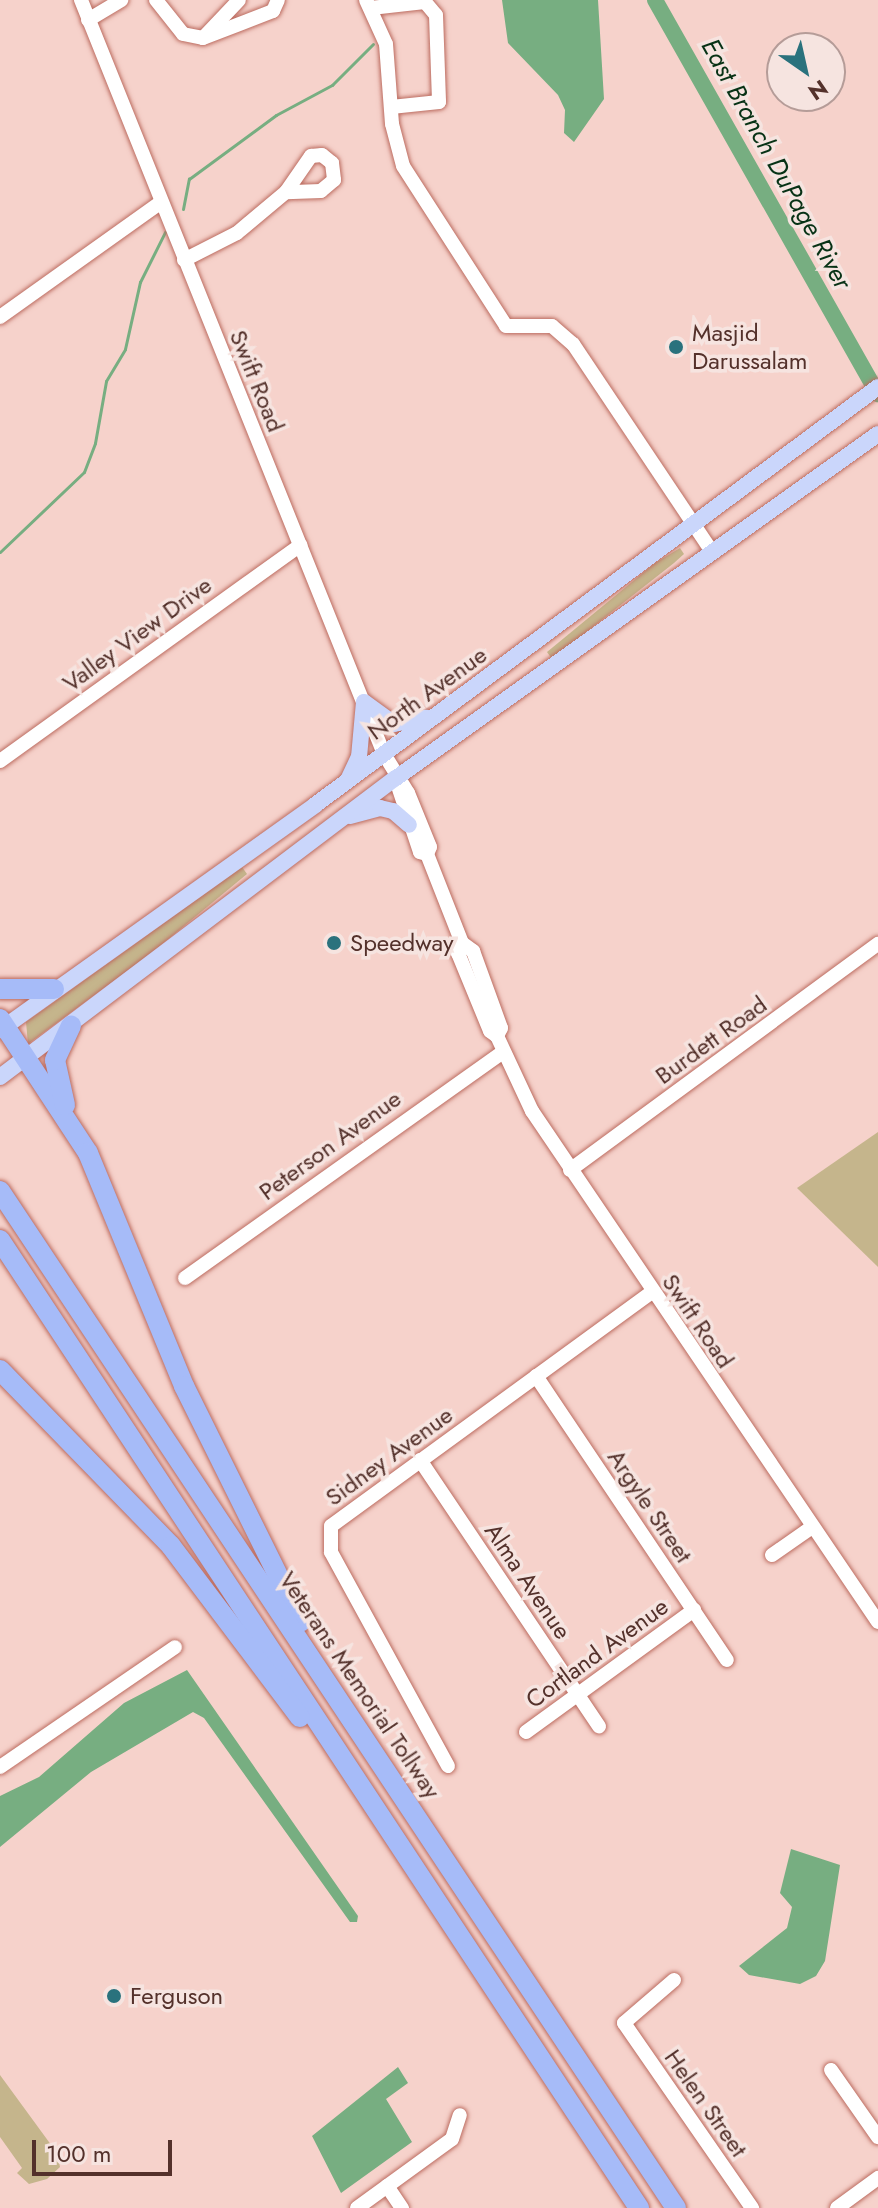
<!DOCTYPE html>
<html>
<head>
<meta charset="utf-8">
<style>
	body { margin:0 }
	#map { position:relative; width:878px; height:2208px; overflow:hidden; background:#f6d2cb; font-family:Jost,sans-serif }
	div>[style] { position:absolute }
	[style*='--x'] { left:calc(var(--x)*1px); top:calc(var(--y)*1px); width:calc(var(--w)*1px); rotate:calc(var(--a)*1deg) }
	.green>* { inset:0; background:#c5b58c }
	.water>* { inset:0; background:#77ae81 }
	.stream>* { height:3px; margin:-1.5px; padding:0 1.5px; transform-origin:1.5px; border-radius:1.5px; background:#77ae81 }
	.river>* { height:16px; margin:-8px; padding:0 8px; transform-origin:8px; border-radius:8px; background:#77ae81 }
	.roads { filter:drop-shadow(0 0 2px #bc6c60) drop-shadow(0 0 2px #bc6c60) }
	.minor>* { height:14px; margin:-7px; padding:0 7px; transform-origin:7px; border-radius:7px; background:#fff }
	.major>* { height:16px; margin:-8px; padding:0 8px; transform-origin:8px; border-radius:8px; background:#cad6fb }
	.highway>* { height:20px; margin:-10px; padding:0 10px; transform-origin:10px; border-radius:10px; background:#a6bbf8 }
	.dots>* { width:22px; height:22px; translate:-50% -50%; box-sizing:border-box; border:4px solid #f6e4e0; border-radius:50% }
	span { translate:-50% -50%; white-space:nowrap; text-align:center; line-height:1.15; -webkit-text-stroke:7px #f6e4e0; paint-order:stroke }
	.poi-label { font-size:24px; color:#54312b }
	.left { translate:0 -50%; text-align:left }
	.street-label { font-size:24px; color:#54312b }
	.water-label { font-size:26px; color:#073215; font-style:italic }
	.north { position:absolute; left:766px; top:32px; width:80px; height:80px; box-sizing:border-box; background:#f6e4e0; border:2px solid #b59c98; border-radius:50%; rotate:146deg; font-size:22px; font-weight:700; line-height:32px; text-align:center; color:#54312b }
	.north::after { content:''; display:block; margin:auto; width:28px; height:36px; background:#2a727d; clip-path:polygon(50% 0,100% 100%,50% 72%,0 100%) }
	.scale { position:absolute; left:32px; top:2140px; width:140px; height:36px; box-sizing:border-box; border:4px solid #54312b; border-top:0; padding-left:10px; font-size:24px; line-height:28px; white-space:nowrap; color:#54312b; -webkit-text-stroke:6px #f6e4e0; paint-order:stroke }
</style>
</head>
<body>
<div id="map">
	<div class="green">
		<i style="clip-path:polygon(680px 548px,684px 554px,674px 563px,552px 659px,547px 652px,655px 563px)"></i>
		<i style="clip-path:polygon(242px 867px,247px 874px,149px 955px,28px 1044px,26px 1022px)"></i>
		<i style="clip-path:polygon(878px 1132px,878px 1267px,797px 1188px)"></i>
		<i style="clip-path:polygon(0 2075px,57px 2153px,60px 2167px,47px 2179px,29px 2184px,17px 2173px,22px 2168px,0 2137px)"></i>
	</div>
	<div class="water">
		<i style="clip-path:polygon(502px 0,598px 0,604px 99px,574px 142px,564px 133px,565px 110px,558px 95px,508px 43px)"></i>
		<i style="clip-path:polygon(187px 1670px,358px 1916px,357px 1922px,350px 1922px,204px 1718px,193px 1712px,91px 1772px,0 1847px,0 1796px,39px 1777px,124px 1703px)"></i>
		<i style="clip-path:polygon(791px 1849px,840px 1865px,825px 1961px,816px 1976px,800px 1984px,749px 1975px,739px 1966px,787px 1928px,792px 1907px,780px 1893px)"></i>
		<i style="clip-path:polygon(398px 2067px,408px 2083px,386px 2099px,412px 2142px,341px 2193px,312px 2136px)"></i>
	</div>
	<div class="stream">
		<i style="--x:183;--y:209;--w:31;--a:-79"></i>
		<i style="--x:189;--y:179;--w:108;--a:-36.3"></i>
		<i style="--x:276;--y:115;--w:64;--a:-28.2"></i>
		<i style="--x:332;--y:85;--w:58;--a:-45"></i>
		<i style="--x:0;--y:552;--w:116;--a:-43.6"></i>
		<i style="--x:84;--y:472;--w:31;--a:-69"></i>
		<i style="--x:95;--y:443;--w:63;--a:-79.9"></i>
		<i style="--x:106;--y:381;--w:37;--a:-59"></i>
		<i style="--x:125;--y:349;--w:69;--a:-77.4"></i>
		<i style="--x:140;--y:282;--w:56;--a:-63.4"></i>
	</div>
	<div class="river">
		<i style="--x:655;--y:0;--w:453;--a:60.5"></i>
	</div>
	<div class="roads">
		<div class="minor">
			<i style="--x:81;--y:0;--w:813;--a:68.11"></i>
			<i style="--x:384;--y:754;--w:46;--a:58.4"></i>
			<i style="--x:408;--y:793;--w:58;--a:67.8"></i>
			<i style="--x:430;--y:847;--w:8;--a:113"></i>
			<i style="--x:156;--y:0;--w:43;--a:51.5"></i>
			<i style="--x:183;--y:34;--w:20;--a:11"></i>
			<i style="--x:203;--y:38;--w:75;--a:-21.1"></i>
			<i style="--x:273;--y:11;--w:12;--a:-66"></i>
			<i style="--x:366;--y:0;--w:48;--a:65.6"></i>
			<i style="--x:386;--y:44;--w:80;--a:85.7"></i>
			<i style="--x:392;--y:124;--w:43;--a:75.3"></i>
			<i style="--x:403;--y:166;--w:190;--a:57.2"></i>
			<i style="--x:506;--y:326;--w:46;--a:0"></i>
			<i style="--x:552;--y:326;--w:28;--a:41"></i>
			<i style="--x:573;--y:344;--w:250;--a:56.2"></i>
			<i style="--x:371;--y:8;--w:54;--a:-6.3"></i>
			<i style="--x:425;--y:2;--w:17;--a:50"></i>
			<i style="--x:436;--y:15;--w:87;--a:88"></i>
			<i style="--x:439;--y:102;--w:48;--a:174.1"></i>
			<i style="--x:88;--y:20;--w:39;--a:-31"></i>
			<i style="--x:203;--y:38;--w:52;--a:-46.5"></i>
			<i style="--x:184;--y:260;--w:59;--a:-27"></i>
			<i style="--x:237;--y:233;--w:64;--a:-39.9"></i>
			<i style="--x:286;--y:192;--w:44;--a:-55.2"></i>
			<i style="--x:311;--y:156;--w:11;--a:-5"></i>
			<i style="--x:322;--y:155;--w:13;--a:39"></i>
			<i style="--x:332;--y:163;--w:17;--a:83"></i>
			<i style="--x:334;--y:180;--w:17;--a:140"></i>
			<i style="--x:321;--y:191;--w:35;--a:178"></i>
			<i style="--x:0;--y:317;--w:198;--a:-35.5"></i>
			<i style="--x:0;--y:761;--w:370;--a:-35.7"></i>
			<i style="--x:396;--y:780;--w:76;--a:71.6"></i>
			<i style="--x:420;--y:852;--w:7;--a:16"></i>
			<i style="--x:427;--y:854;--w:96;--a:68.5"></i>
			<i style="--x:462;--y:943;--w:14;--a:36"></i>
			<i style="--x:473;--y:951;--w:82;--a:70"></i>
			<i style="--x:501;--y:1028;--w:9;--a:117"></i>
			<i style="--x:462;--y:943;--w:11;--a:112"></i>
			<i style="--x:458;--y:953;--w:84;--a:67.7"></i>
			<i style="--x:490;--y:1031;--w:9;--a:36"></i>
			<i style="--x:497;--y:1036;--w:83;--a:65"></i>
			<i style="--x:532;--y:1111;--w:617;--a:55.9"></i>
			<i style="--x:570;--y:1170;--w:382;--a:-36.3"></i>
			<i style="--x:185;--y:1278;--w:390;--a:-35.4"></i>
			<i style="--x:536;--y:1376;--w:342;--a:56.1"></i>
			<i style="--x:420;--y:1460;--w:321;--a:56.1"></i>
			<i style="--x:772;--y:1555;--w:49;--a:-35"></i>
			<i style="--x:526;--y:1732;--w:208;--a:-36"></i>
			<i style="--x:448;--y:1766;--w:244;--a:-118.7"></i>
			<i style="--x:331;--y:1552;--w:26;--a:-90"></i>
			<i style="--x:331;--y:1526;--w:397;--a:-36.1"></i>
			<i style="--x:0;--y:1767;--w:212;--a:-34.4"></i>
			<i style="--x:674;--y:1980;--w:66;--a:139.3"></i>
			<i style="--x:624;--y:2023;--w:225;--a:55.3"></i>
			<i style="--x:831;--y:2070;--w:82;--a:55"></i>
			<i style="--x:387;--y:2186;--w:27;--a:56"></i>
			<i style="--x:357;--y:2208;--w:117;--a:-36"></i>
			<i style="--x:452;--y:2139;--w:25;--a:-72"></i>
			<i style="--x:837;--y:2208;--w:51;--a:-36.2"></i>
		</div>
		<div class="major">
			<i style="--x:364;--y:702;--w:37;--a:36"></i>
			<i style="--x:394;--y:724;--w:33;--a:-11"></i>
			<i style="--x:349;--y:778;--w:23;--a:-65"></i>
			<i style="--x:359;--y:757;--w:55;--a:-84.8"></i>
			<i style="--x:350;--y:816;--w:31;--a:-15"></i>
			<i style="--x:380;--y:808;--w:13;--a:13"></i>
			<i style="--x:393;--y:811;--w:21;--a:41"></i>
			<i style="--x:0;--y:1030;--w:387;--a:-35.5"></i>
			<i style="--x:315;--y:805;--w:701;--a:-36.59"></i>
			<i style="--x:0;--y:1077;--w:496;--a:-37.1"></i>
			<i style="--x:396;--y:778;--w:592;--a:-35.52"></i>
		</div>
		<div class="highway">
			<i style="--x:0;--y:989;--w:54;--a:0"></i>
			<i style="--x:0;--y:1019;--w:160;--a:56.7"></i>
			<i style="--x:88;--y:1153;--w:252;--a:67.6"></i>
			<i style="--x:184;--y:1386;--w:263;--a:63.6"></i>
			<i style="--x:65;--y:1105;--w:46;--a:-102.5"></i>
			<i style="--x:55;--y:1060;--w:38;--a:-65"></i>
			<i style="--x:0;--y:1191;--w:1221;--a:56.39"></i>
			<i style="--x:0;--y:1240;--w:1160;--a:56.57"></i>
			<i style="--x:0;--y:1370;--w:245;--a:45.8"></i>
			<i style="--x:171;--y:1546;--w:214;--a:53"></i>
		</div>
	</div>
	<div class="dots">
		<i style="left:676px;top:347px;background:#2a727d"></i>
		<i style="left:334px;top:943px;background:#2a727d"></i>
		<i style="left:114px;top:1996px;background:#2a727d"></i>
	</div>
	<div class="poi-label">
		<span class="left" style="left:692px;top:347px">Masjid<br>Darussalam</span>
		<span class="left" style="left:350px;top:943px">Speedway</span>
		<span class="left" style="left:130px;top:1996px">Ferguson</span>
	</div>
	<div class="street-label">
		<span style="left:257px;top:381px;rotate:68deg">Swift Road</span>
		<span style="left:137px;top:634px;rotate:-36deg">Valley View Drive</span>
		<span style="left:427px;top:693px;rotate:-36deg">North Avenue</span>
		<span style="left:711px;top:1040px;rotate:-36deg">Burdett Road</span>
		<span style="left:330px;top:1145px;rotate:-36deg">Peterson Avenue</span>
		<span style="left:698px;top:1321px;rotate:56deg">Swift Road</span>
		<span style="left:389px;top:1456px;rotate:-36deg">Sidney Avenue</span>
		<span style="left:650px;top:1506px;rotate:56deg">Argyle Street</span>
		<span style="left:528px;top:1581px;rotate:56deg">Alma Avenue</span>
		<span style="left:597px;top:1653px;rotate:-36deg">Cortland Avenue</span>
		<span style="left:360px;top:1685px;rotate:56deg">Veterans Memorial Tollway</span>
		<span style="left:706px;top:2103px;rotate:55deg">Helen Street</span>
	</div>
	<div class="water-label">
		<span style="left:776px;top:164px;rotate:61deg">East Branch DuPage River</span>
	</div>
	<div class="north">N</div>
	<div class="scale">100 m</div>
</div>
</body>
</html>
